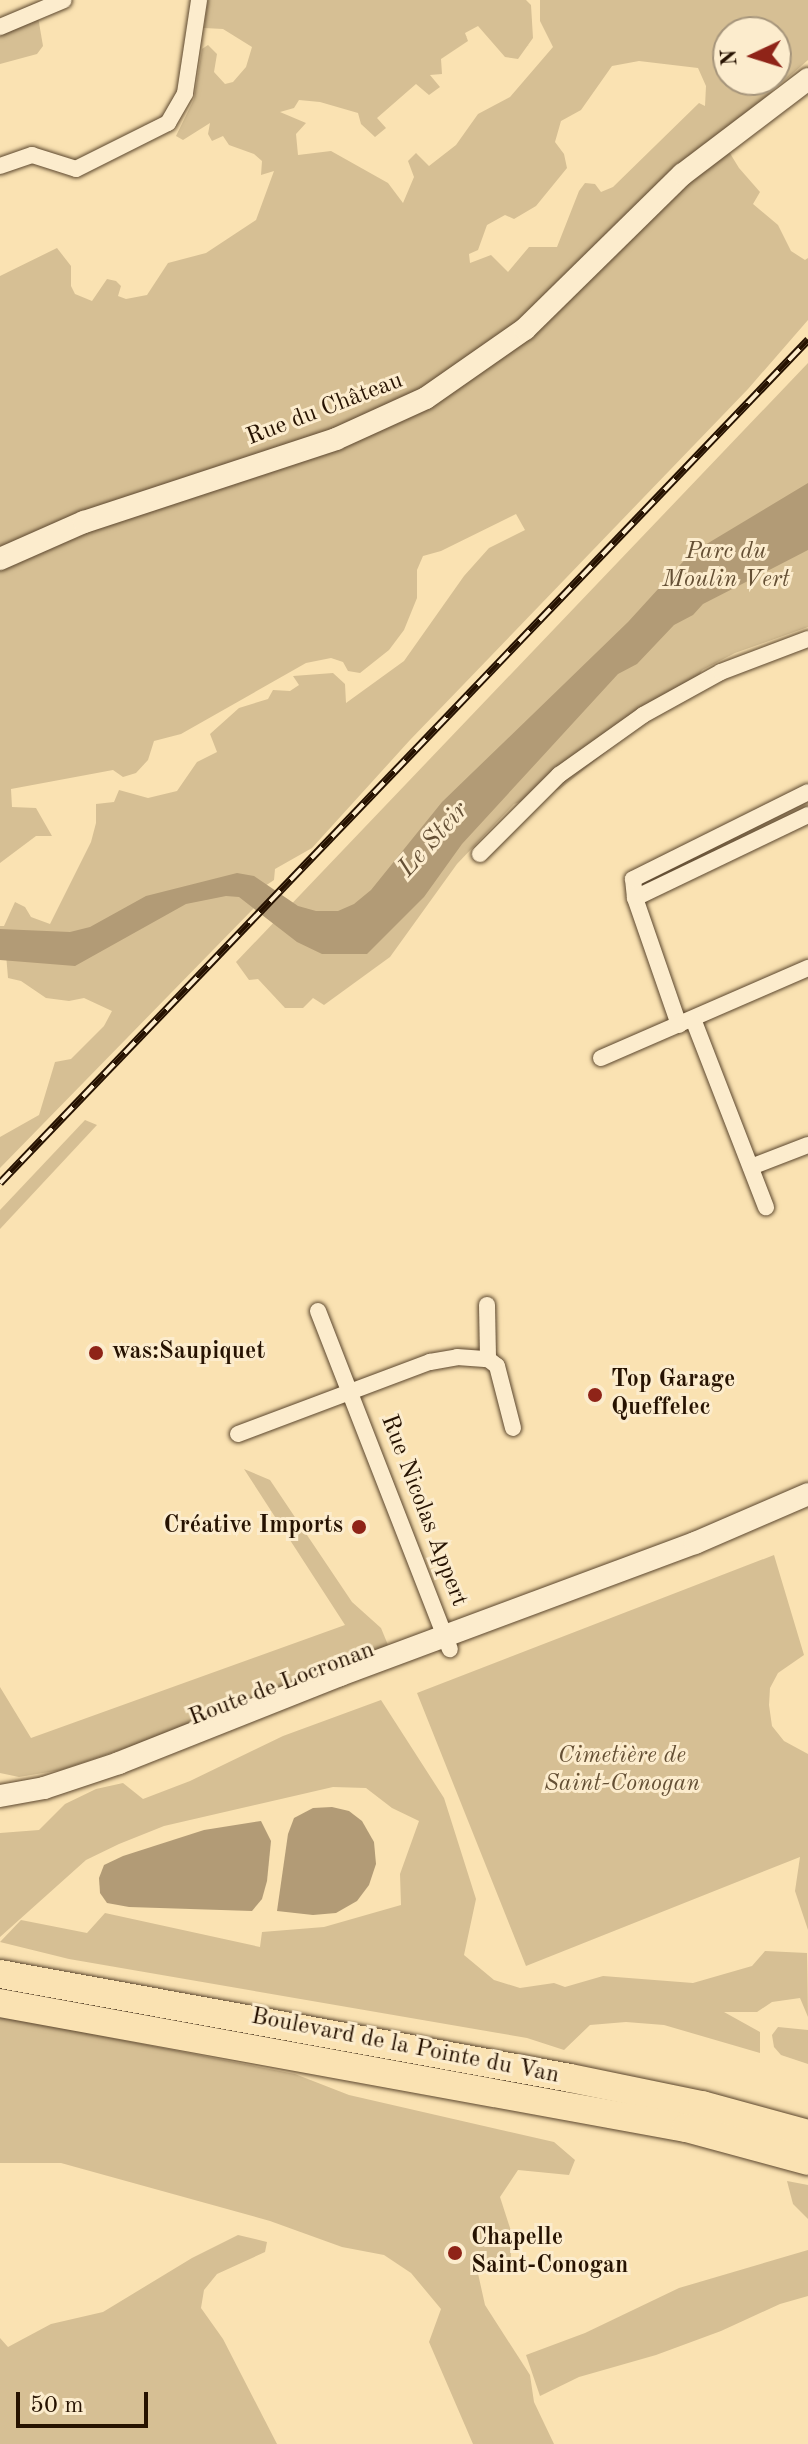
<!DOCTYPE html>
<html>
<head>
<meta charset="utf-8">
<style>
	body { margin:0 }
	#map { position:relative; width:808px; height:2444px; overflow:hidden; background:#fae2b2; font-family:"Old Standard TT",serif }
	div>[style] { position:absolute }
	[style*='--x'] { left:calc(var(--x)*1px); top:calc(var(--y)*1px); width:calc(var(--w)*1px); rotate:calc(var(--a)*1deg) }
	.green>* { inset:0; background:#d6bf94 }
	.water>* { inset:0; background:#b29b76 }
	.roads { filter:drop-shadow(0 0 2px #5b462d) drop-shadow(0 0 2px #5b462d) }
	.street>* { height:16px; margin:-8px; padding:0 8px; transform-origin:8px; border-radius:8px; background:#fceccd }
	.secondary>* { height:22px; margin:-11px; padding:0 11px; transform-origin:11px; border-radius:11px; background:#fceccd }
	.highway>* { height:28px; margin:-14px; padding:0 14px; transform-origin:14px; border-radius:14px; background:#fae2b2 }
	.rail>* { height:8px; margin-top:-4px; transform-origin:0; background:repeating-linear-gradient(90deg,#fceccd 0 15px,#261201 0 30px); box-sizing:border-box; border-block:2px solid #261201 }
	.dots>* { width:22px; height:22px; translate:-50% -50%; box-sizing:border-box; border:4px solid #fceccd; border-radius:50% }
	span { translate:-50% -50%; white-space:nowrap; text-align:center; line-height:1.15; -webkit-text-stroke:6px #fceccd; paint-order:stroke }
	.street-label { font-size:24px; color:#261201 }
	.park-label { font-size:24px; color:#644f34; font-style:italic }
	.poi-label { font-size:24px; color:#261201; font-weight:700 }
	.left { translate:0 -50%; text-align:left }
	.right { translate:-100% -50%; text-align:right }
	.water-label { font-size:26px; color:#655036; font-style:italic }
	.north { position:absolute; left:712px; top:16px; width:80px; height:80px; box-sizing:border-box; background:#fceccd; border:2px solid #a6957b; border-radius:50%; rotate:266deg; font-size:22px; font-weight:700; line-height:32px; text-align:center; color:#261201 }
	.north::after { content:''; display:block; margin:auto; width:28px; height:36px; background:#8f2418; clip-path:polygon(50% 0,100% 100%,50% 72%,0 100%) }
	.scale { position:absolute; left:16px; top:2392px; width:132px; height:36px; box-sizing:border-box; border:4px solid #261201; border-top:0; padding-left:10px; font-size:24px; line-height:28px; white-space:nowrap; color:#261201; -webkit-text-stroke:6px #fceccd; paint-order:stroke }
</style>
</head>
<body>
<div id="map">
	<div class="green">
		<i style="clip-path:polygon(evenodd,208px 0,526px 0,531px 5px,533px 38px,518px 59px,505px 57px,478px 26px,465px 33px,468px 41px,441px 59px,442px 74px,430px 75px,440px 87px,429px 95px,416px 84px,377px 118px,386px 128px,375px 137px,361px 124px,358px 113px,320px 102px,299px 100px,294px 108px,280px 112px,306px 123px,296px 134px,298px 155px,331px 151px,388px 183px,403px 203px,414px 177px,408px 161px,416px 153px,429px 166px,456px 145px,478px 114px,510px 97px,553px 47px,540px 21px,540px 0,808px 0,808px 60px,720px 137px,739px 168px,760px 192px,753px 204px,778px 225px,791px 251px,805px 260px,808px 258px,808px 320px,748px 389px,410px 740px,312px 848px,275px 869px,274px 880px,259px 890px,255px 907px,0 1168px,0 1137px,39px 1115px,55px 1062px,71px 1059px,104px 1026px,112px 1011px,84px 998px,69px 1001px,46px 998px,21px 981px,8px 978px,6px 954px,0 954px,0 926px,4px 926px,15px 902px,25px 907px,31px 917px,50px 924px,91px 842px,96px 823px,96px 804px,114px 802px,119px 790px,148px 798px,177px 791px,197px 762px,217px 752px,210px 734px,239px 708px,268px 699px,273px 690px,290px 691px,299px 685px,293px 676px,333px 673px,345px 684px,346px 703px,404px 661px,464px 576px,489px 548px,525px 530px,516px 514px,441px 551px,423px 556px,417px 570px,417px 598px,404px 630px,389px 650px,360px 673px,348px 671px,343px 662px,331px 658px,306px 663px,181px 734px,154px 741px,148px 760px,136px 773px,123px 777px,113px 770px,11px 789px,12px 807px,36px 808px,52px 836px,36px 836px,0 863px,0 276px,57px 248px,71px 266px,71px 286px,75px 294px,92px 301px,107px 279px,116px 281px,121px 286px,118px 296px,126px 299px,147px 295px,168px 263px,206px 253px,256px 220px,274px 171px,261px 175px,262px 161px,254px 154px,229px 145px,223px 136px,212px 141px,208px 134px,210px 123px,183px 140px,176px 136px,194px 99px,202px 49px,208px 45px,217px 54px,214px 72px,225px 84px,233px 82px,246px 67px,252px 47px,223px 29px,204px 28px,208px 0,728px 32px,776px 32px,776px 80px,728px 80px,728px 32px,208px 0,639px 61px,698px 68px,706px 86px,705px 106px,699px 103px,613px 187px,601px 192px,595px 184px,585px 183px,579px 191px,557px 247px,529px 247px,508px 272px,491px 255px,470px 263px,469px 254px,478px 250px,487px 225px,505px 215px,514px 219px,536px 206px,567px 168px,564px 154px,555px 142px,561px 121px,581px 110px,612px 66px,639px 61px)"></i>
		<i style="clip-path:polygon(37px 11px,43px 46px,37px 54px,0 64px,0 27px)"></i>
		<i style="clip-path:polygon(808px 363px,808px 627px,735px 653px,702px 670px,690px 695px,649px 717px,560px 789px,514px 804px,457px 864px,390px 957px,324px 1005px,313px 998px,303px 1008px,285px 1008px,258px 979px,249px 980px,236px 962px)"></i>
		<i style="clip-path:polygon(85px 1120px,97px 1125px,0 1229px,0 1210px)"></i>
		<i style="clip-path:polygon(244px 1469px,270px 1480px,352px 1602px,381px 1628px,388px 1645px,197px 1724px,61px 1770px,19px 1777px,0 1773px,0 1687px,31px 1738px,345px 1625px)"></i>
		<i style="clip-path:polygon(774px 1555px,804px 1655px,778px 1673px,770px 1688px,769px 1705px,772px 1726px,784px 1741px,808px 1754px,808px 1930px,795px 1891px,800px 1857px,526px 1966px,417px 1693px)"></i>
		<i style="clip-path:polygon(381px 1700px,444px 1798px,476px 1899px,464px 1955px,494px 1980px,520px 1988px,554px 1983px,565px 1987px,603px 1976px,693px 1983px,752px 1966px,765px 1951px,807px 1953px,808px 2017px,800px 1998px,772px 2002px,757px 2012px,724px 2012px,760px 2032px,760px 2053px,664px 2025px,626px 2022px,590px 2025px,564px 2050px,527px 2038px,69px 1959px,0 1942px,21px 1920px,87px 1933px,105px 1913px,260px 1947px,262px 1932px,324px 1927px,401px 1905px,400px 1874px,419px 1821px,392px 1808px,366px 1788px,333px 1787px,164px 1826px,119px 1844px,86px 1860px,0 1937px,0 1833px,39px 1830px,65px 1804px,96px 1789px,123px 1783px,143px 1799px,190px 1781px,283px 1736px)"></i>
		<i style="clip-path:polygon(0 2016px,295px 2074px,349px 2095px,554px 2142px,575px 2160px,569px 2175px,518px 2170px,500px 2197px,511px 2231px,511px 2260px,477px 2269px,485px 2305px,530px 2375px,534px 2402px,554px 2444px,473px 2444px,429px 2342px,441px 2309px,411px 2273px,384px 2255px,342px 2247px,270px 2221px,61px 2163px,0 2163px)"></i>
		<i style="clip-path:polygon(778px 2027px,808px 2030px,808px 2064px,781px 2055px,774px 2047px,772px 2035px)"></i>
		<i style="clip-path:polygon(787px 2181px,808px 2185px,808px 2219px,793px 2204px)"></i>
		<i style="clip-path:polygon(238px 2235px,267px 2242px,265px 2252px,217px 2274px,204px 2290px,201px 2308px,223px 2339px,277px 2444px,0 2444px,0 2338px,8px 2347px,51px 2324px,103px 2312px,192px 2258px)"></i>
		<i style="clip-path:polygon(808px 2250px,808px 2296px,780px 2304px,721px 2331px,656px 2355px,579px 2377px,540px 2396px,526px 2355px,585px 2333px,679px 2288px)"></i>
	</div>
	<div class="water">
		<i style="clip-path:polygon(808px 483px,808px 550px,703px 604px,693px 615px,674px 625px,637px 664px,618px 674px,462px 844px,424px 897px,367px 954px,322px 954px,297px 942px,239px 897px,226px 896px,186px 904px,75px 966px,0 960px,0 929px,70px 932px,90px 927px,146px 896px,237px 873px,254px 876px,298px 906px,316px 911px,338px 911px,354px 904px,371px 890px,442px 802px,628px 622px,690px 554px)"></i>
		<i style="clip-path:polygon(332px 1807px,349px 1811px,362px 1821px,374px 1842px,376px 1864px,369px 1885px,357px 1901px,336px 1913px,313px 1915px,277px 1911px,288px 1834px,294px 1818px,313px 1808px)"></i>
		<i style="clip-path:polygon(261px 1821px,271px 1841px,267px 1881px,262px 1899px,252px 1911px,129px 1907px,107px 1903px,100px 1893px,99px 1878px,104px 1865px,123px 1856px,204px 1830px)"></i>
	</div>
	<div class="roads">
		<div class="street">
			<i style="--x:0;--y:27;--w:69;--a:-22.9"></i>
			<i style="--x:0;--y:166;--w:34;--a:-19"></i>
			<i style="--x:32;--y:155;--w:46;--a:17.7"></i>
			<i style="--x:76;--y:169;--w:103;--a:-26.6"></i>
			<i style="--x:168;--y:123;--w:34;--a:-60"></i>
			<i style="--x:185;--y:93;--w:94;--a:-81.4"></i>
			<i style="--x:480;--y:854;--w:112;--a:-45"></i>
			<i style="--x:559;--y:775;--w:103;--a:-35.5"></i>
			<i style="--x:643;--y:715;--w:89;--a:-28.9"></i>
			<i style="--x:721;--y:672;--w:93;--a:-20.8"></i>
			<i style="--x:635;--y:898;--w:192;--a:-25.6"></i>
			<i style="--x:693;--y:1019;--w:202;--a:68.8"></i>
			<i style="--x:679;--y:1025;--w:134;--a:-109.1"></i>
			<i style="--x:635;--y:898;--w:19;--a:-96"></i>
			<i style="--x:633;--y:879;--w:195;--a:-26.4"></i>
			<i style="--x:601;--y:1058;--w:226;--a:-23.5"></i>
			<i style="--x:751;--y:1167;--w:61;--a:-21.1"></i>
			<i style="--x:487;--y:1305;--w:54;--a:88.9"></i>
			<i style="--x:318;--y:1311;--w:363;--a:68.7"></i>
			<i style="--x:238;--y:1434;--w:205;--a:-20.6"></i>
			<i style="--x:430;--y:1362;--w:27;--a:-10"></i>
			<i style="--x:457;--y:1357;--w:31;--a:4"></i>
			<i style="--x:488;--y:1359;--w:11;--a:38"></i>
			<i style="--x:497;--y:1366;--w:64;--a:75.5"></i>
		</div>
		<div class="secondary">
			<i style="--x:0;--y:559;--w:92;--a:-23.8"></i>
			<i style="--x:84;--y:522;--w:265;--a:-18.2"></i>
			<i style="--x:336;--y:439;--w:99;--a:-24.5"></i>
			<i style="--x:426;--y:398;--w:121;--a:-34.9"></i>
			<i style="--x:525;--y:329;--w:221;--a:-44.5"></i>
			<i style="--x:683;--y:174;--w:157;--a:-37.2"></i>
			<i style="--x:0;--y:1796;--w:45;--a:-10.3"></i>
			<i style="--x:44;--y:1788;--w:79;--a:-18.4"></i>
			<i style="--x:119;--y:1763;--w:238;--a:-21.7"></i>
			<i style="--x:340;--y:1675;--w:379;--a:-20.4"></i>
			<i style="--x:695;--y:1543;--w:123;--a:-23.4"></i>
		</div>
		<div class="highway">
			<i style="--x:0;--y:1974;--w:579;--a:10.34"></i>
			<i style="--x:570;--y:2078;--w:135;--a:11.6"></i>
			<i style="--x:702;--y:2105;--w:110;--a:15.3"></i>
			<i style="--x:0;--y:2003;--w:697;--a:10.33"></i>
			<i style="--x:686;--y:2128;--w:126;--a:15.1"></i>
		</div>
	</div>
	<div class="rail">
		<i style="--x:0;--y:1183;--w:1168;--a:-46.21"></i>
	</div>
	<div class="dots">
		<i style="left:96px;top:1353px;background:#8f2418"></i>
		<i style="left:595px;top:1395px;background:#8f2418"></i>
		<i style="left:359px;top:1527px;background:#8f2418"></i>
		<i style="left:455px;top:2253px;background:#8f2418"></i>
	</div>
	<div class="street-label">
		<span style="left:325px;top:410px;rotate:-21deg">Rue du Château</span>
		<span style="left:423px;top:1511px;rotate:69deg">Rue Nicolas Appert</span>
		<span style="left:282px;top:1685px;rotate:-21deg">Route de Locronan</span>
		<span style="left:405px;top:2047px;rotate:11deg">Boulevard de la Pointe du Van</span>
	</div>
	<div class="park-label">
		<span style="left:726px;top:567px">Parc du<br>Moulin Vert</span>
		<span style="left:622px;top:1771px">Cimetière de<br>Saint-Conogan</span>
	</div>
	<div class="poi-label">
		<span class="left" style="left:112px;top:1353px">was:Saupiquet</span>
		<span class="left" style="left:611px;top:1395px">Top Garage<br>Queffelec</span>
		<span class="right" style="left:343px;top:1527px">Créative Imports</span>
		<span class="left" style="left:471px;top:2253px">Chapelle<br>Saint-Conogan</span>
	</div>
	<div class="water-label">
		<span style="left:434px;top:840px;rotate:-48deg">Le Steir</span>
	</div>
	<div class="north">N</div>
	<div class="scale">50 m</div>
</div>
</body>
</html>
